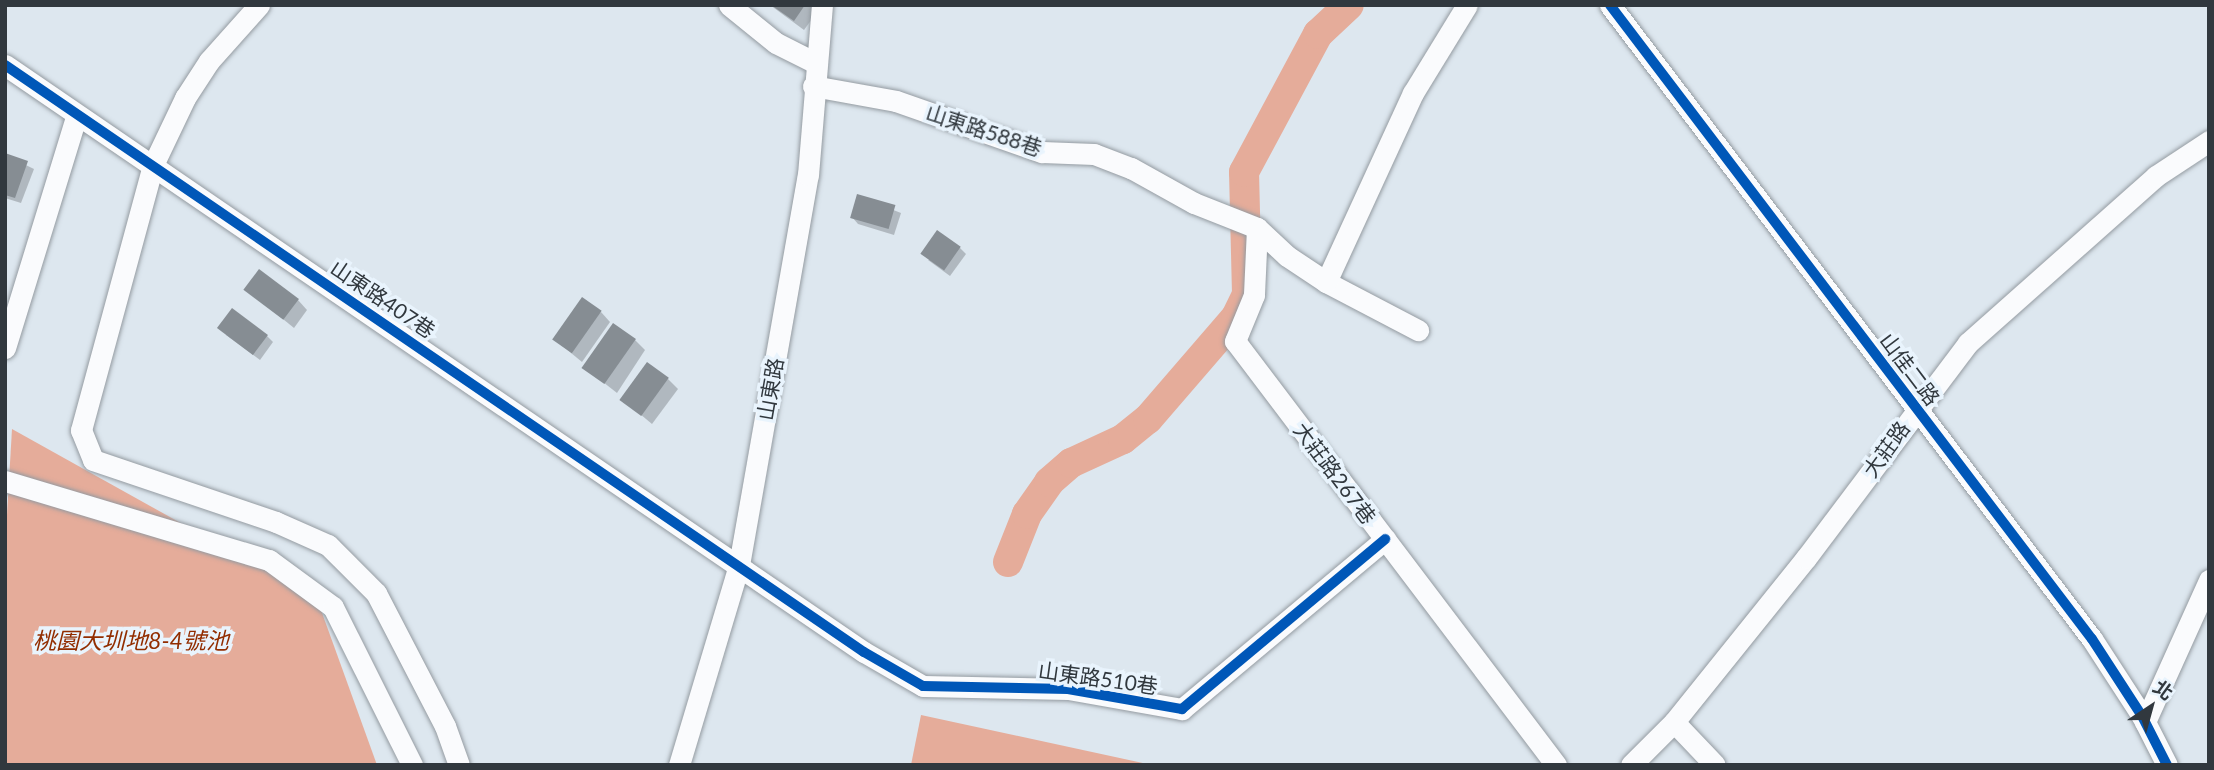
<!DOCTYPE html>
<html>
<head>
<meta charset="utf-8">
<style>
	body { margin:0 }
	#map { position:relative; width:2214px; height:770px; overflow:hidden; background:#dde7ef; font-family:Lato,"Noto Sans TC",sans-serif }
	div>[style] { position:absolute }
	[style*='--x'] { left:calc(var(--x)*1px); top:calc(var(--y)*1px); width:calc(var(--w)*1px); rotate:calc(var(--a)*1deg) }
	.water>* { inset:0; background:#e5ac9a }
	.shadow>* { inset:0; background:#0003 }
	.river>* { height:30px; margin:-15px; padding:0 15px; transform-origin:15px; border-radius:15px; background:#e5ac9a }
	.building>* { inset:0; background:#868d93; transform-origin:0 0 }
	.roads { filter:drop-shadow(0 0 2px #949ba1) drop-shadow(0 0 2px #949ba1) }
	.minor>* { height:21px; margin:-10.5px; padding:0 10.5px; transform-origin:10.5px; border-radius:10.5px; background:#fafbfd }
	.cycleway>* { height:10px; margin:-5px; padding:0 5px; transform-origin:5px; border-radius:5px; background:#0057b8 }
	span { translate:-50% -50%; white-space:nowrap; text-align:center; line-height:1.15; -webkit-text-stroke:7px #e9f4fd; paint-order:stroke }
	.street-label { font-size:21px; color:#31383e }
	.water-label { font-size:23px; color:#922d00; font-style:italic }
	.frame { position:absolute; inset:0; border:7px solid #31383e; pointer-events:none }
	.north { position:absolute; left:2116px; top:672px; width:70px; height:70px; -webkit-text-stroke:5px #e9f4fd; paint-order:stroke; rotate:36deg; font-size:19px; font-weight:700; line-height:28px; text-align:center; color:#31383e }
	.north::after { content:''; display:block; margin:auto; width:24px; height:32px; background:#31383e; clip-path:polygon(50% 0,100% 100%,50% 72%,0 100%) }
</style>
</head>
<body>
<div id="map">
	<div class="water">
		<i style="clip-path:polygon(12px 429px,317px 599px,377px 765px,5px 765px,5px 549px)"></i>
		<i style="clip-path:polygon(921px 715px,1152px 765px,911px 765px)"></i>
	</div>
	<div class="shadow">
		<i style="clip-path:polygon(770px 5px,822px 5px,804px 30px)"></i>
		<i style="clip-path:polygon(5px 155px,34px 169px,21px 203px,5px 198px)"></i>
		<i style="clip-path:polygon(858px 196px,901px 213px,894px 235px,858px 224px,852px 217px)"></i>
		<i style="clip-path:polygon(960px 248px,966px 254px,950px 276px,928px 260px)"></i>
		<i style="clip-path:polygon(246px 289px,298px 300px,307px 310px,294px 328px)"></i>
		<i style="clip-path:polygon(601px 312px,610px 322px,582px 362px,554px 339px)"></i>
		<i style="clip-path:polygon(226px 335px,267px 336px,273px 342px,260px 360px)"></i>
		<i style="clip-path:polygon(635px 340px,645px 350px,617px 393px,585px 368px)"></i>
		<i style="clip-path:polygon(668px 379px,678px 389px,652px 424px,622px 399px)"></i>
	</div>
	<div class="river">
		<i style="--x:1008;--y:562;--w:52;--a:-68.4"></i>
		<i style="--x:1027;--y:514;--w:39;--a:-55"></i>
		<i style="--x:1049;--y:482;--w:29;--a:-41"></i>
		<i style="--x:1071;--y:463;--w:57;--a:-24.8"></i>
		<i style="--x:1123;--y:439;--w:32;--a:-39"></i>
		<i style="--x:1148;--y:419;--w:135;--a:-49.2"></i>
		<i style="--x:1236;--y:317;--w:25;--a:-64"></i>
		<i style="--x:1247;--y:294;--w:122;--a:-91.4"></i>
		<i style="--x:1244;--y:172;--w:157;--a:-61.8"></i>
		<i style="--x:1318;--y:34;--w:42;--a:-43.1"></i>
	</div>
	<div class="building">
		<i style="clip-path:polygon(771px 5px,805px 5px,794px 21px)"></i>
		<i style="clip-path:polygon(5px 153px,28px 161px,15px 198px,5px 195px)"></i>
		<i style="left:857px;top:194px;width:40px;height:25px;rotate:16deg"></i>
		<i style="left:937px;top:230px;width:29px;height:29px;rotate:35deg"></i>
		<i style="left:259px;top:269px;width:50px;height:26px;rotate:37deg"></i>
		<i style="left:582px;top:297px;width:24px;height:52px;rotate:35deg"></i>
		<i style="left:232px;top:308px;width:45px;height:25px;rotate:37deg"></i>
		<i style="left:613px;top:323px;width:28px;height:55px;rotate:35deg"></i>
		<i style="left:647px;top:362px;width:27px;height:47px;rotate:36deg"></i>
	</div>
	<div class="roads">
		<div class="minor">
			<i style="--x:259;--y:5;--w:75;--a:131.8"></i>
			<i style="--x:209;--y:61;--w:44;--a:123"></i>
			<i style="--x:185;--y:98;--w:74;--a:115.5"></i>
			<i style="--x:153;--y:165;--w:275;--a:105.2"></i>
			<i style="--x:81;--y:430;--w:32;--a:68"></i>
			<i style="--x:93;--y:460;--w:193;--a:18.7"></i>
			<i style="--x:276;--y:522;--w:57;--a:23.9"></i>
			<i style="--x:328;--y:545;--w:68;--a:45"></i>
			<i style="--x:376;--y:593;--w:150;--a:62.6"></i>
			<i style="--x:445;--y:726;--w:41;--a:70.3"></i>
			<i style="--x:729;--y:5;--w:60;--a:39"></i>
			<i style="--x:776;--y:43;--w:42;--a:26.6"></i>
			<i style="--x:1610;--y:5;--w:796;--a:52.76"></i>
			<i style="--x:2092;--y:639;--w:92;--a:57"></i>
			<i style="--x:2142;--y:716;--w:55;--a:63"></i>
			<i style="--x:5;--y:65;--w:1040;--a:34.35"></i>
			<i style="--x:864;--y:652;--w:68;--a:30"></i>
			<i style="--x:923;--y:686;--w:145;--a:1.2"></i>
			<i style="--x:1068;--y:689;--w:116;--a:10"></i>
			<i style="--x:1182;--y:709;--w:265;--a:-39.9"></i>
			<i style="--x:813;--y:86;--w:84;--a:10.2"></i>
			<i style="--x:896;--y:101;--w:155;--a:19.3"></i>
			<i style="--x:1042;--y:152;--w:52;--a:2.2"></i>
			<i style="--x:1094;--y:154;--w:40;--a:21"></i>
			<i style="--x:1131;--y:168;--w:72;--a:29.1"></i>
			<i style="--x:1194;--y:203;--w:68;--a:21.6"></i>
			<i style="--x:1257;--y:228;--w:41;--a:43"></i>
			<i style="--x:1287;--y:256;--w:47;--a:33.7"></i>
			<i style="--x:1326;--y:282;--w:104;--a:27.6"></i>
			<i style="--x:1257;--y:228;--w:67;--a:92.6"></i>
			<i style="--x:1254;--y:295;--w:50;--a:112.4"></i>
			<i style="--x:1235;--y:341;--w:532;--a:52.87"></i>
			<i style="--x:1326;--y:282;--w:208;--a:-65.3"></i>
			<i style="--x:1413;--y:93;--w:103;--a:-58.5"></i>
			<i style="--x:5;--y:348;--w:242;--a:-72.9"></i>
			<i style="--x:5;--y:481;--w:276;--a:16.7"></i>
			<i style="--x:269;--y:560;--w:79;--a:36.3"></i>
			<i style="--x:333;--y:607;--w:177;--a:63.4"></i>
			<i style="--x:1674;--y:722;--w:59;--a:46.4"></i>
			<i style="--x:2145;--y:722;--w:156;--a:-65.7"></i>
			<i style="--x:679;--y:765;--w:209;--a:-73.3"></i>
			<i style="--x:739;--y:565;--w:396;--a:-80"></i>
			<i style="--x:808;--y:175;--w:171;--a:-85.3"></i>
			<i style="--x:1631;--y:765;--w:61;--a:-45"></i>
			<i style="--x:1674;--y:722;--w:211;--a:-51.2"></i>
			<i style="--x:1806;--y:558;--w:269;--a:-53"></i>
			<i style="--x:1968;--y:343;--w:251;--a:-41.6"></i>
			<i style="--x:2156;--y:176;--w:64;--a:-33.4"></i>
		</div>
	</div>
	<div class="cycleway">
		<i style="--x:1610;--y:5;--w:796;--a:52.76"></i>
		<i style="--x:2092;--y:639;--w:92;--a:57"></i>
		<i style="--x:2142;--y:716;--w:55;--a:63"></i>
		<i style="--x:5;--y:65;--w:1040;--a:34.35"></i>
		<i style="--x:864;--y:652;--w:68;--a:30"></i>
		<i style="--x:923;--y:686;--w:145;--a:1.2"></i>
		<i style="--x:1068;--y:689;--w:116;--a:10"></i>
		<i style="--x:1182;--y:709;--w:265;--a:-39.9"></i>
	</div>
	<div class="street-label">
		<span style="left:984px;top:130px;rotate:18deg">山東路588巷</span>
		<span style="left:383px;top:299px;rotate:34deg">山東路407巷</span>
		<span style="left:1910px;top:369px;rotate:53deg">山佳二路</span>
		<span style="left:770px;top:389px;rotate:-80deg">山東路</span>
		<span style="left:1886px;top:449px;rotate:-54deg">大莊路</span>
		<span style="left:1335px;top:473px;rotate:53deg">大莊路267巷</span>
		<span style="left:1098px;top:678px;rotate:8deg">山東路510巷</span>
	</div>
	<div class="water-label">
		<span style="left:131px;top:640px">桃園大圳地8-4號池</span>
	</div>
	<div class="frame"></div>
	<div class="north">北</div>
</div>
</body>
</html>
